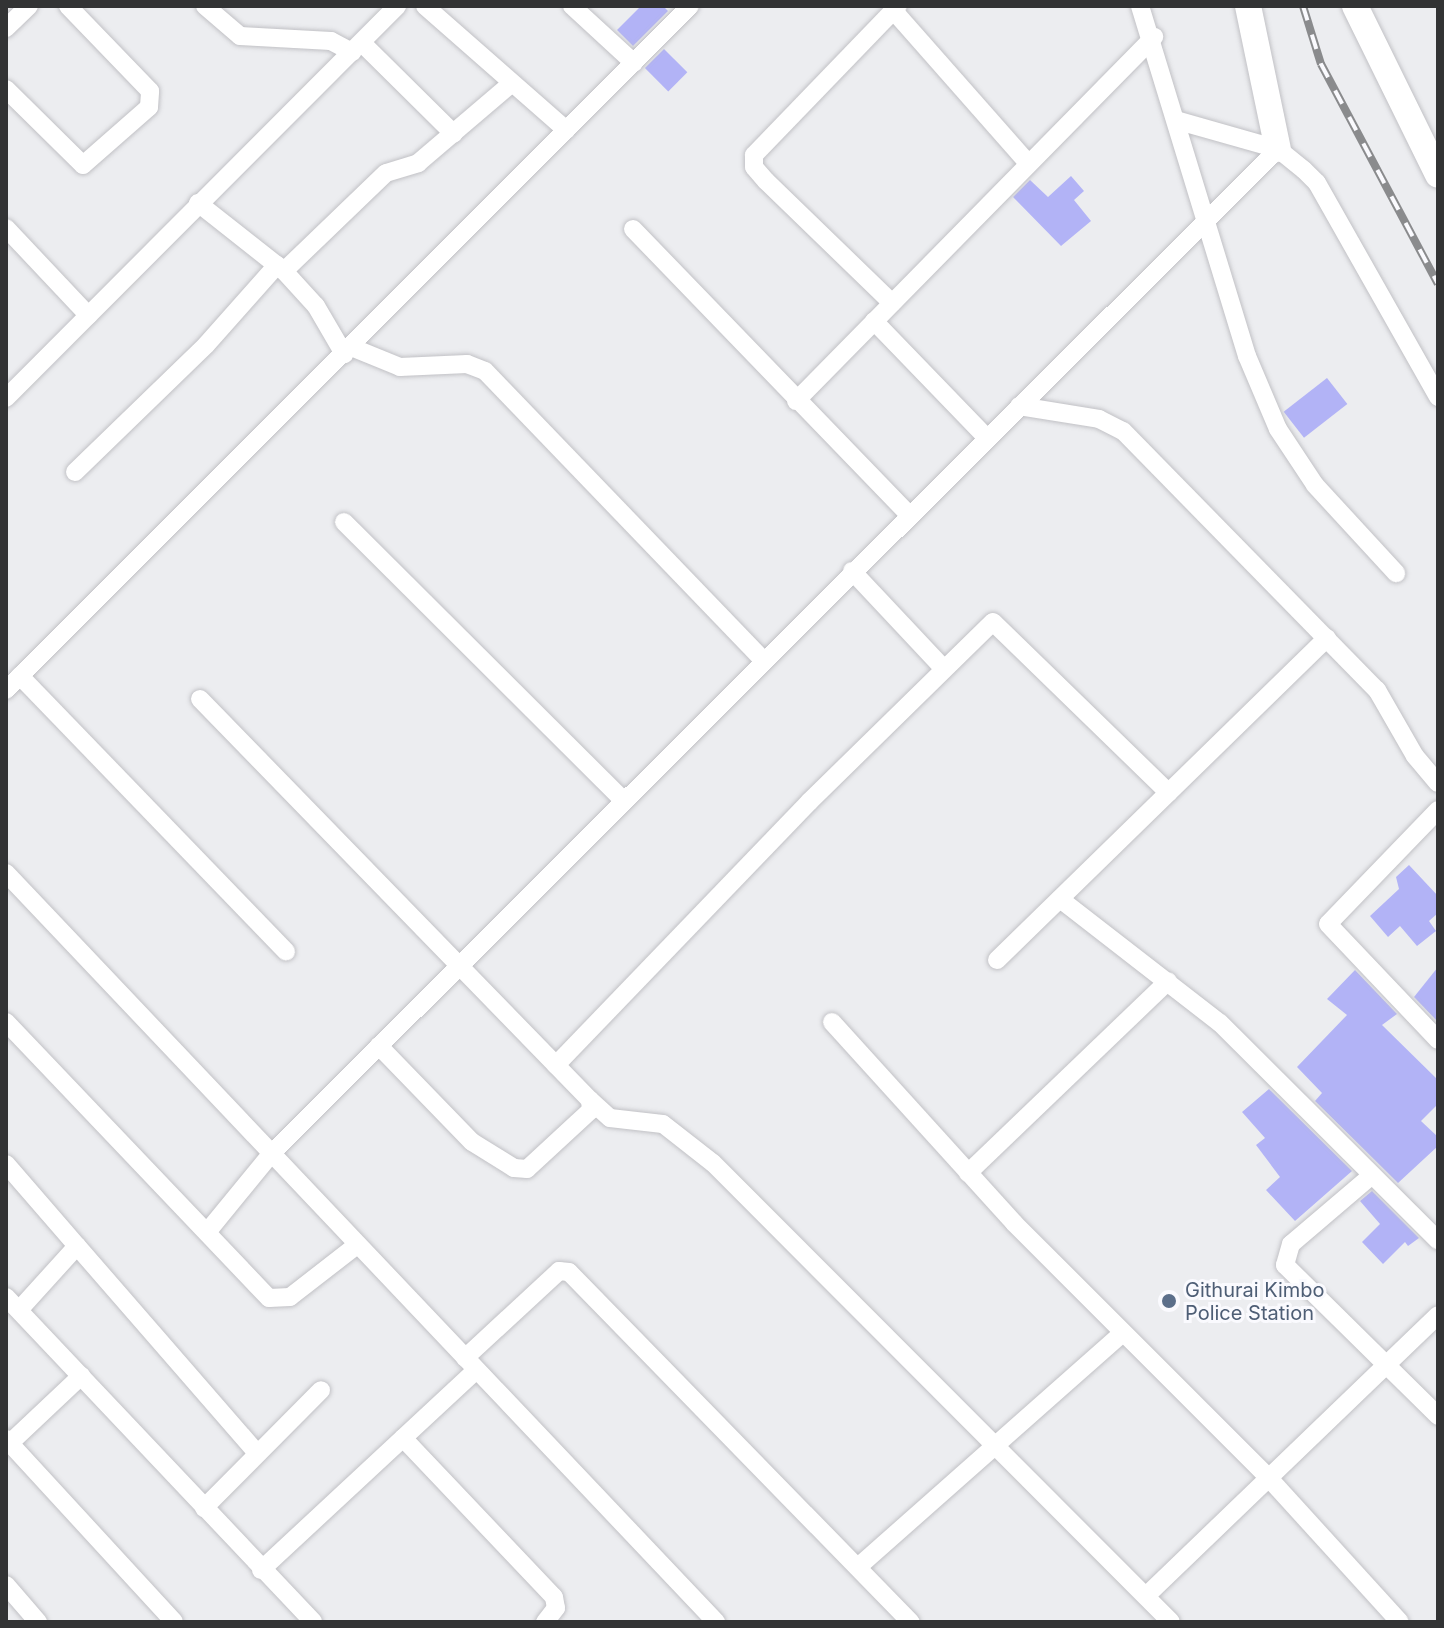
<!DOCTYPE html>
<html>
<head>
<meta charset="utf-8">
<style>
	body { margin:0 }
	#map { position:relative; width:1444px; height:1628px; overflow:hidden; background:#ecedf0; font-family:Inter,sans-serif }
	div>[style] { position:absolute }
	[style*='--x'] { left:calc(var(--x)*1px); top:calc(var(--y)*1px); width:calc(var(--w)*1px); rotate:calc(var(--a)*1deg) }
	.building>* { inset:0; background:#b2b3f6; transform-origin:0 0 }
	.roads { filter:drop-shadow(0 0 2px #c1c1c5) drop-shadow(0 0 2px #c1c1c5) }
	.street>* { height:18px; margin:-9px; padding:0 9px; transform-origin:9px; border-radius:9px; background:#fff }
	.secondary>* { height:26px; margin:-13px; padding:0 13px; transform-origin:13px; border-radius:13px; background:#fff }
	.rail>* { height:8px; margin-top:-4px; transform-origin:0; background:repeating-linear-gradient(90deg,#fafafe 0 15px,#8a8b8d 0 30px); box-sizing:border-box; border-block:2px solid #8a8b8d }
	.dots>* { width:22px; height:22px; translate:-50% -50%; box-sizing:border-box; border:4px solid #fafafe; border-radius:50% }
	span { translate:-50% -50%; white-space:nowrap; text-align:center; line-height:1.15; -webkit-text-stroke:6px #fafafe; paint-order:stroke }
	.service-label { font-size:20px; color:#4e5e75 }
	.left { translate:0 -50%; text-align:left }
	.frame { position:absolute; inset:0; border:8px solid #323334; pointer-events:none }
</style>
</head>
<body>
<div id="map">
	<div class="building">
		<i style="clip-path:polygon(641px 6px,663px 6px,668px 11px,633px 46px,617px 30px)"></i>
		<i style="left:664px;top:49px;width:33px;height:27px;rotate:45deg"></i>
		<i style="clip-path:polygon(1071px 176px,1084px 191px,1074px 200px,1091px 221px,1061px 246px,1013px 197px,1030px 180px,1048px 197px)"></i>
		<i style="left:1327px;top:378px;width:33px;height:55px;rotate:52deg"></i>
		<i style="clip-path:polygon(1409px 865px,1438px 896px,1438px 913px,1429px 921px,1436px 931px,1417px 946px,1400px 926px,1388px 937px,1370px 916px,1399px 889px,1396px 877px)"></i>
		<i style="clip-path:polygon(1438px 967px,1438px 1022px,1414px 997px)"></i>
		<i style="clip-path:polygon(1355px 970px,1397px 1014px,1382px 1025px,1438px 1080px,1438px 1104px,1421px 1121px,1438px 1137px,1438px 1146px,1398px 1183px,1315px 1101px,1322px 1093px,1297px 1067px,1347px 1015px,1327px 999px)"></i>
		<i style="clip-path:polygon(1269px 1089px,1352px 1171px,1295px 1221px,1266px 1190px,1280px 1177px,1256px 1145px,1265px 1138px,1242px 1112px)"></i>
		<i style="clip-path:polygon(1372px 1191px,1419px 1238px,1408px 1246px,1405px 1242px,1383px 1264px,1362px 1242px,1380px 1224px,1360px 1201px)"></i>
	</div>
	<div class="roads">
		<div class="street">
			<i style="--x:205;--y:6;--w:46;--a:40.6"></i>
			<i style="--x:240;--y:36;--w:91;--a:3.1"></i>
			<i style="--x:331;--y:41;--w:24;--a:28"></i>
			<i style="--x:425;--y:6;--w:188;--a:41.3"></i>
			<i style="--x:572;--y:6;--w:84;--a:42.6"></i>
			<i style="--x:1140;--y:6;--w:366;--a:73"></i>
			<i style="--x:1247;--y:356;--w:79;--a:67"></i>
			<i style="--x:1278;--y:429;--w:67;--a:56.5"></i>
			<i style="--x:1315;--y:485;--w:120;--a:47.4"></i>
			<i style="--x:893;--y:10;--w:203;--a:48.6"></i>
			<i style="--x:6;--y:28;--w:32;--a:-44"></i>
			<i style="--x:362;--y:43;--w:129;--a:44.7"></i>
			<i style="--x:6;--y:89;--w:108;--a:44.6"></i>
			<i style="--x:83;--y:165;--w:88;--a:-41.3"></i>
			<i style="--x:149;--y:107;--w:16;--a:-86"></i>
			<i style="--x:150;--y:91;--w:118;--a:-134"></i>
			<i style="--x:1179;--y:121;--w:103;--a:15.8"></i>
			<i style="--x:1278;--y:149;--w:33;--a:39"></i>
			<i style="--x:1304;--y:170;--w:18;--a:45"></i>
			<i style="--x:1317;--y:183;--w:246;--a:60.5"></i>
			<i style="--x:198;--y:203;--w:110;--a:38.3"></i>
			<i style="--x:284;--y:271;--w:47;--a:47.6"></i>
			<i style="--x:316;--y:306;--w:56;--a:59.7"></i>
			<i style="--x:6;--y:228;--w:120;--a:46.7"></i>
			<i style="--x:633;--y:229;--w:397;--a:46"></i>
			<i style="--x:284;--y:271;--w:141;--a:-43.9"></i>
			<i style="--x:386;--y:173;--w:34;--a:-17"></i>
			<i style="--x:418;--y:163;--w:123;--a:-40.4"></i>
			<i style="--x:892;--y:303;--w:175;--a:-135.9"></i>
			<i style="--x:766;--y:181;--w:18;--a:-131"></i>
			<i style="--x:754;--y:167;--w:12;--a:-90"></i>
			<i style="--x:754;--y:155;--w:207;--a:-46"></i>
			<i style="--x:874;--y:321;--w:163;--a:46"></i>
			<i style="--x:351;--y:347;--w:53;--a:22.2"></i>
			<i style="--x:400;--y:367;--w:67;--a:-2.6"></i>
			<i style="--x:467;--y:364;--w:19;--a:21"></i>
			<i style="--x:485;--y:371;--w:400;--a:46.1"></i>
			<i style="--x:6;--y:398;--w:554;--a:-45.07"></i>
			<i style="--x:796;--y:401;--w:511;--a:-45.48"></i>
			<i style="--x:1019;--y:406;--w:81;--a:9.2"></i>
			<i style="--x:1099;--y:419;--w:27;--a:27"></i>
			<i style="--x:1123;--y:431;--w:363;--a:45.6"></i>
			<i style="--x:1377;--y:690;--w:76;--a:60.1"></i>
			<i style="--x:1415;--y:756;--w:35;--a:50"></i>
			<i style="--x:75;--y:472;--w:182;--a:-44.1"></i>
			<i style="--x:206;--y:345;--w:107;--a:-48.4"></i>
			<i style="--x:344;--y:522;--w:395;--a:44.9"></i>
			<i style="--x:852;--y:571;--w:134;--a:46.8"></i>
			<i style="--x:20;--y:676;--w:383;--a:46"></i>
			<i style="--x:6;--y:690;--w:967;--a:-45"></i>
			<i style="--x:200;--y:699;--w:559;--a:45.8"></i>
			<i style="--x:590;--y:1100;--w:10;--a:84"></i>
			<i style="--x:591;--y:1110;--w:87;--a:137.3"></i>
			<i style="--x:527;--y:1169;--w:13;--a:-176"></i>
			<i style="--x:514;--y:1168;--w:49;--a:-148.2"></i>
			<i style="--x:472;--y:1142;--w:134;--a:-134.1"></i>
			<i style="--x:1438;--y:810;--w:158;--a:134"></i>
			<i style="--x:1328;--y:924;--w:160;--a:46.5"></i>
			<i style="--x:6;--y:873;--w:1032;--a:46.53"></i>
			<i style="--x:1060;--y:899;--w:202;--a:37.8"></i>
			<i style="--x:1220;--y:1023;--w:308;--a:44.9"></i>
			<i style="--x:997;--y:960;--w:461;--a:-44.3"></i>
			<i style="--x:6;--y:1022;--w:381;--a:46.4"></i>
			<i style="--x:269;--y:1298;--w:21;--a:-3"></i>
			<i style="--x:290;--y:1297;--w:85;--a:-37.8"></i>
			<i style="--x:832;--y:1022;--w:271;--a:47.8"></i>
			<i style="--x:1014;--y:1223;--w:358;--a:45"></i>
			<i style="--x:1267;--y:1476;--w:197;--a:47.7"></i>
			<i style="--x:556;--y:1065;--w:365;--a:-46.1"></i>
			<i style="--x:809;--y:802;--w:257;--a:-44.4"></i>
			<i style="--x:993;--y:622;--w:245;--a:44.2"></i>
			<i style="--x:590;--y:1100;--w:27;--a:42"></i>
			<i style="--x:610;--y:1118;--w:53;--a:6.5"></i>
			<i style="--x:663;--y:1124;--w:63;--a:38"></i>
			<i style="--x:713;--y:1163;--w:648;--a:45.06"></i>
			<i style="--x:6;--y:1164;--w:108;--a:49.1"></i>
			<i style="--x:77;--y:1246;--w:86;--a:132.2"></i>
			<i style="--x:968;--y:1173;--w:277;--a:-43.8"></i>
			<i style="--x:1371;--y:1176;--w:105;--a:139.6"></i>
			<i style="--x:1291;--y:1244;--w:22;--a:106"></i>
			<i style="--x:1285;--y:1265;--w:215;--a:44.6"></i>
			<i style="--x:208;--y:1231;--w:99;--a:-50.7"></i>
			<i style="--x:271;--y:1154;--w:1423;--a:-44.94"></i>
			<i style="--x:77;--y:1246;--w:274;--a:49"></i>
			<i style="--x:6;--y:1297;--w:447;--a:46.6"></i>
			<i style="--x:465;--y:1358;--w:128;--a:-42.8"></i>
			<i style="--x:559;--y:1271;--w:10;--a:6"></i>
			<i style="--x:569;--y:1272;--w:489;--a:45.7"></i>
			<i style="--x:403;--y:1438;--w:219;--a:46.5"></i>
			<i style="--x:554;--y:1597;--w:11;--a:80"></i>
			<i style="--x:556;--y:1608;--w:18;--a:128"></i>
			<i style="--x:6;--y:1439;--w:248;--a:47.4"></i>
			<i style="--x:10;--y:1443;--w:98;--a:-43.3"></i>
			<i style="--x:204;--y:1508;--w:166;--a:-45.2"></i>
			<i style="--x:858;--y:1567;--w:351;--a:-41.5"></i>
			<i style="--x:261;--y:1570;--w:294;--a:-42.9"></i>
			<i style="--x:6;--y:1585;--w:49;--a:49.1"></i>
			<i style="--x:1146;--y:1596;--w:405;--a:-43.9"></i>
		</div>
		<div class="secondary">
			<i style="--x:1248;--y:6;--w:146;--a:78.2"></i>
			<i style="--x:1355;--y:6;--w:188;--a:63.8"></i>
		</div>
	</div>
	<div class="rail">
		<i style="--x:1303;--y:6;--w:61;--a:72.8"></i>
		<i style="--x:1321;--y:64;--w:249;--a:62"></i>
	</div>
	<div class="dots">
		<i style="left:1169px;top:1301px;background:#5c6f8a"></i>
	</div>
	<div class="service-label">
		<span class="left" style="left:1185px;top:1302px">Githurai Kimbo<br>Police Station</span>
	</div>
	<div class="frame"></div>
</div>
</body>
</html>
